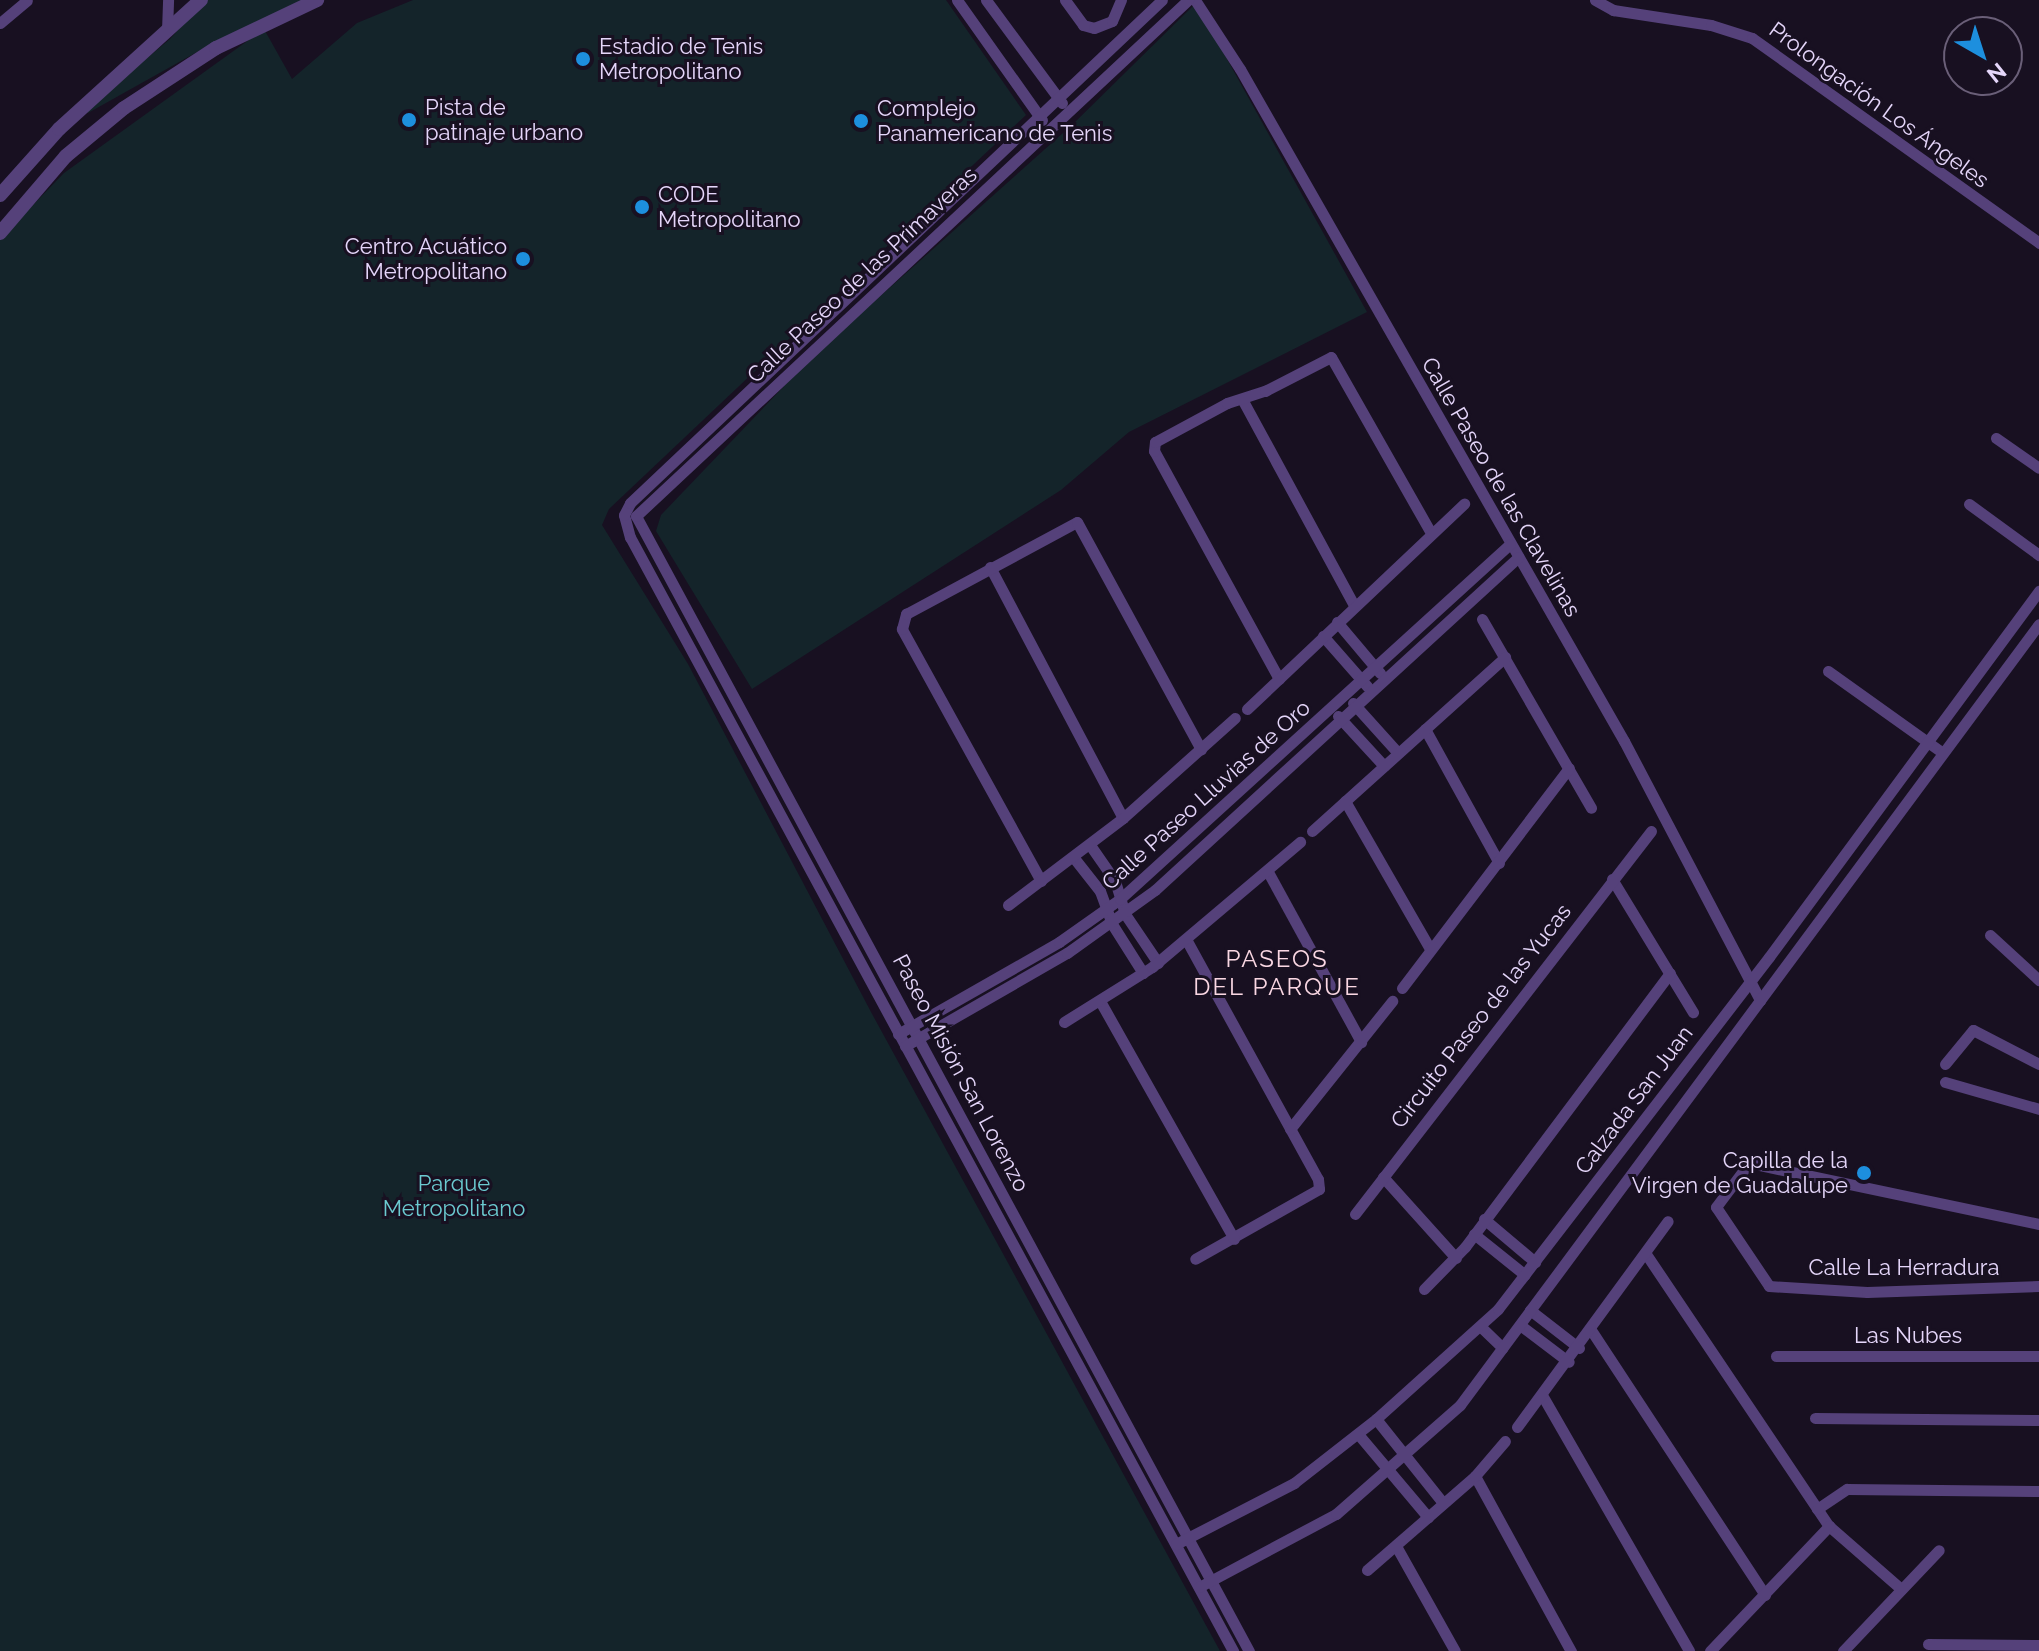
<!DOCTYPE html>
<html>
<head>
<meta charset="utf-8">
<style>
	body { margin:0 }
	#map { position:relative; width:2039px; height:1651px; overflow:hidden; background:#181021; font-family:Raleway,sans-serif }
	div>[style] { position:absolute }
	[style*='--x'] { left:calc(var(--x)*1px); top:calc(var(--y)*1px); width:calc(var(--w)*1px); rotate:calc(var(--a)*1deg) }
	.green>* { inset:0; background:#14242a }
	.minor>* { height:11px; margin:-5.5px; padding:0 5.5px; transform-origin:5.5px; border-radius:5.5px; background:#55417a }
	.tertiary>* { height:14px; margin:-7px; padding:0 7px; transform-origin:7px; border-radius:7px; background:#55417a }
	.dots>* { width:22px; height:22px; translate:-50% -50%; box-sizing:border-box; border:4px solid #181021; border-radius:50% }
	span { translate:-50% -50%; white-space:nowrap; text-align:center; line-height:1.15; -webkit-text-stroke:6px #181021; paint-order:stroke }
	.poi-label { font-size:22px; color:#e5d6fa }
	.left { translate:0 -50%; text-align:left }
	.right { translate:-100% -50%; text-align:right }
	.street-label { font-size:22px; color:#e5d6fa }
	.park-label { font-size:22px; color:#6bcad0 }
	.neighbourhood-label { font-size:24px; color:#fad7e3; letter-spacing:2px }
	.north { position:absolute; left:1943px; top:16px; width:80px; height:80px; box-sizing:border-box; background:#181021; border:2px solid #6a5f78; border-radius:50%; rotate:141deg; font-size:22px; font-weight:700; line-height:32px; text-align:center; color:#e5d6fa }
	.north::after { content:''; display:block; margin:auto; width:28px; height:36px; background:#1d8fde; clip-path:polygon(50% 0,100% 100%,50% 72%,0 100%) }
</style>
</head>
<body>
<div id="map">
	<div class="green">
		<i style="clip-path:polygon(205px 0,309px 0,206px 47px,88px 113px,86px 109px,170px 39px)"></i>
		<i style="clip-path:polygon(413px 0,946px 0,1026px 115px,609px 509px,602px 525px,688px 664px,871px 1012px,1220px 1651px,0 1651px,0 239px,64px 173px,264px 29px,292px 79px,357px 23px)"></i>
		<i style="clip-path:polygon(1196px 3px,1367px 312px,1129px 432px,1061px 490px,752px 689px,656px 531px,661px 515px,810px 359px,1073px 124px)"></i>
	</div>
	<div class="minor">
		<i style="--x:957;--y:0;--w:147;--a:54.7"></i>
		<i style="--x:986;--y:0;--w:128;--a:53.6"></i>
		<i style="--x:1065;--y:0;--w:31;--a:54"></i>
		<i style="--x:1083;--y:25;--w:11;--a:15"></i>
		<i style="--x:1094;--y:28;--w:19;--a:-21"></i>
		<i style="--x:1112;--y:21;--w:23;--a:-67"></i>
		<i style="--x:1195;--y:0;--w:82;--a:56.9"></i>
		<i style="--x:1240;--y:69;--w:774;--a:60.26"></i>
		<i style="--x:1624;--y:741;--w:293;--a:62.3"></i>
		<i style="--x:1595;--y:0;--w:21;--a:29"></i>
		<i style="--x:1613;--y:10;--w:99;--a:8.7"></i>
		<i style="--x:1711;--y:25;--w:43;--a:17.6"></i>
		<i style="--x:1752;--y:38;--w:353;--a:35.5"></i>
		<i style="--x:0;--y:23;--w:35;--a:-40"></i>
		<i style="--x:167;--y:31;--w:31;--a:-88"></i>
		<i style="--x:1242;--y:399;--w:234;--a:61.5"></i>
		<i style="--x:1996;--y:438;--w:52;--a:34.9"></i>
		<i style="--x:1969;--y:504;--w:87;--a:36.1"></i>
		<i style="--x:624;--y:515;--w:23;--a:75"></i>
		<i style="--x:630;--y:537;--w:1267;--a:61.57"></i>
		<i style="--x:624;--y:515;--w:13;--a:-63"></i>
		<i style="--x:630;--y:503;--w:732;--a:-43.4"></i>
		<i style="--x:636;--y:516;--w:1290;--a:61.63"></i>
		<i style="--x:636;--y:516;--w:756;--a:-43.07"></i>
		<i style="--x:990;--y:567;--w:284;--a:62.1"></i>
		<i style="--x:1482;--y:619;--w:218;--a:60"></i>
		<i style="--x:1337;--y:622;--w:67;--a:49.9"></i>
		<i style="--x:1323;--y:636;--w:67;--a:48.7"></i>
		<i style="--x:1828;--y:671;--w:141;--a:35.5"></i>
		<i style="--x:1279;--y:679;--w:260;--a:-118.7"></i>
		<i style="--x:1154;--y:451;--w:9;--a:-84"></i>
		<i style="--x:1155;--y:442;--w:82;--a:-28.4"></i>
		<i style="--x:1227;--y:403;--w:40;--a:-18"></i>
		<i style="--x:1265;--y:391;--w:74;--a:-27.3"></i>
		<i style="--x:1331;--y:357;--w:202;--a:60.4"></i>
		<i style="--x:1353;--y:703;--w:67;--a:48"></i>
		<i style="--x:1247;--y:709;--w:299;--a:-43.4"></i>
		<i style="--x:1338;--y:716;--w:68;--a:47.4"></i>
		<i style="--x:1425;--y:729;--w:153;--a:61.1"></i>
		<i style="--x:1345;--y:801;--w:171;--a:60.1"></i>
		<i style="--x:1312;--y:831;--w:260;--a:-42"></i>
		<i style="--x:1090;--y:845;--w:44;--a:55.2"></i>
		<i style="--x:1115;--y:881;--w:34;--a:73"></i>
		<i style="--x:1125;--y:914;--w:59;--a:56"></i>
		<i style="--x:1074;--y:858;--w:42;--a:51.8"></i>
		<i style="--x:1100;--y:891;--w:35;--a:70"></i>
		<i style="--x:1112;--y:924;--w:58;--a:57.7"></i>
		<i style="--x:1268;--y:872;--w:194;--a:61.3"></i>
		<i style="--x:1612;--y:879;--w:156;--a:58.7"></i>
		<i style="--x:1041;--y:881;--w:288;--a:-118.9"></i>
		<i style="--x:902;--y:629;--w:16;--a:-75"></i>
		<i style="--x:906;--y:614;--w:194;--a:-28.3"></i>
		<i style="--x:1077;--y:522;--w:259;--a:61.4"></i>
		<i style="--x:1008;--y:905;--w:144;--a:-37.1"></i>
		<i style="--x:1123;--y:818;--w:150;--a:-41.8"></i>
		<i style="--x:1990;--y:935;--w:67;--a:42.6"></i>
		<i style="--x:1187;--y:941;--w:272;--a:61.2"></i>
		<i style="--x:1318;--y:1179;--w:10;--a:84"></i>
		<i style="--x:1319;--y:1189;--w:142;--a:150.6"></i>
		<i style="--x:1402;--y:988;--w:276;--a:-52.8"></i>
		<i style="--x:1100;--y:1001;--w:273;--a:60.6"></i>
		<i style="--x:1064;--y:1022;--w:104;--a:-32"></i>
		<i style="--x:1152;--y:967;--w:194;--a:-40.2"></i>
		<i style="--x:898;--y:1034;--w:185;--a:-29.7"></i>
		<i style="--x:1059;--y:942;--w:75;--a:-35.2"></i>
		<i style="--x:1120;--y:899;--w:527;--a:-42.31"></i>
		<i style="--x:905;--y:1046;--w:187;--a:-29.9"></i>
		<i style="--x:1067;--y:953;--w:108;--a:-35.6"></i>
		<i style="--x:1155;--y:890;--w:493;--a:-42.5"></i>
		<i style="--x:1945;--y:1064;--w:44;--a:-50.5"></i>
		<i style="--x:1973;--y:1030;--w:74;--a:27.3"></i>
		<i style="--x:1945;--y:1082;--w:98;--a:16"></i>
		<i style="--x:1290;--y:1129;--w:164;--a:-51.4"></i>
		<i style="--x:1383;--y:1177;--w:109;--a:48"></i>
		<i style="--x:1355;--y:1214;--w:484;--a:-52.3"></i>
		<i style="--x:1484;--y:1219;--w:67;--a:40.1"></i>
		<i style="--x:2039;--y:1224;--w:296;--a:-168.1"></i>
		<i style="--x:1749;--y:1163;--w:55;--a:126.9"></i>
		<i style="--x:1716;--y:1207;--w:95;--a:56.1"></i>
		<i style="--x:1769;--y:1286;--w:98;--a:3.5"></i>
		<i style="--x:1867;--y:1292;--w:172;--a:-2"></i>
		<i style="--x:1474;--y:1234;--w:65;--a:38.8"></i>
		<i style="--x:1646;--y:1254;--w:328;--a:56.1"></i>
		<i style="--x:1829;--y:1526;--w:96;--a:41.2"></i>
		<i style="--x:1424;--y:1289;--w:59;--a:-45.7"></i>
		<i style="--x:1465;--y:1247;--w:342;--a:-53.2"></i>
		<i style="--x:1530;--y:1310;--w:62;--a:37.8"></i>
		<i style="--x:1520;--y:1325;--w:61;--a:37.1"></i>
		<i style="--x:1481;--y:1327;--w:30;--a:44"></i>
		<i style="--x:1591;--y:1330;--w:317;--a:56.7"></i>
		<i style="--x:1776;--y:1356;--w:263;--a:0"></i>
		<i style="--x:1542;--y:1395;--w:295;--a:60.1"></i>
		<i style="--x:1815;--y:1418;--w:224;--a:0.5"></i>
		<i style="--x:1376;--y:1419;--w:107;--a:51.4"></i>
		<i style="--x:1517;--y:1427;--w:255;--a:-53.8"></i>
		<i style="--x:1358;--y:1434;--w:109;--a:49.9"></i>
		<i style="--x:1475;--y:1476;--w:200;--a:61.3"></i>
		<i style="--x:1817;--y:1509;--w:36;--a:-34"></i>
		<i style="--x:1847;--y:1489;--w:192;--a:0.6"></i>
		<i style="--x:1176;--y:1544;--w:133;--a:-27.3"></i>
		<i style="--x:1294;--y:1483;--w:104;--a:-38"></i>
		<i style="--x:1376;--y:1419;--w:164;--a:-42"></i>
		<i style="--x:1498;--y:1309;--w:444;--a:-52.4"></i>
		<i style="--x:1769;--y:957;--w:455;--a:-53.6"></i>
		<i style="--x:1396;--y:1546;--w:120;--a:60.7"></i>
		<i style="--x:1367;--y:1570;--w:143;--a:-41"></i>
		<i style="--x:1475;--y:1476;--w:46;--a:-49.4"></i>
		<i style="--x:1199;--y:1587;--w:155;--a:-28.1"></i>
		<i style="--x:1336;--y:1514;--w:165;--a:-41.3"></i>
		<i style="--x:1460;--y:1405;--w:972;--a:-53.45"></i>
		<i style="--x:1928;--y:1644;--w:111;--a:0.5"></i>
		<i style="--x:1710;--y:1651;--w:173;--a:-46.4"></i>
		<i style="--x:1843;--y:1651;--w:139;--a:-46.5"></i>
	</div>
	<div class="tertiary">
		<i style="--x:0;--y:195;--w:89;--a:-48.2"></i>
		<i style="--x:59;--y:129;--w:192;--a:-42.3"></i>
		<i style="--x:0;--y:233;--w:101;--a:-49.4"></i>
		<i style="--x:66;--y:156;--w:75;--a:-39.6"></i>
		<i style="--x:124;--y:108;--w:110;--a:-33.1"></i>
		<i style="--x:216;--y:48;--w:112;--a:-25.4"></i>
	</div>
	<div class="dots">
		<i style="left:583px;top:59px;background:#1d8fde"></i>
		<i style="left:409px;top:120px;background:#1d8fde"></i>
		<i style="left:861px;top:121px;background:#1d8fde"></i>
		<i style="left:642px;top:207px;background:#1d8fde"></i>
		<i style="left:523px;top:259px;background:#1d8fde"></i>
		<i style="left:1864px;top:1173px;background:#1d8fde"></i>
	</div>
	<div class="poi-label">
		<span class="left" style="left:599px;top:59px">Estadio de Tenis<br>Metropolitano</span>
		<span class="left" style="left:425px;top:120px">Pista de<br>patinaje urbano</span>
		<span class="left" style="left:877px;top:121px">Complejo<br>Panamericano de Tenis</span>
		<span class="left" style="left:658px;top:207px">CODE<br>Metropolitano</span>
		<span class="right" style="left:507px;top:259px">Centro Acuático<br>Metropolitano</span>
		<span class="right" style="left:1848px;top:1173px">Capilla de la<br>Virgen de Guadalupe</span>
	</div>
	<div class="street-label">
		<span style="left:1879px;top:105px;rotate:36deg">Prolongación Los Ángeles</span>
		<span style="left:862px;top:275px;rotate:-43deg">Calle Paseo de las Primaveras</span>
		<span style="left:1501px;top:487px;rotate:60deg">Calle Paseo de las Clavelinas</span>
		<span style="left:1206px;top:795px;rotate:-42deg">Calle Paseo Lluvias de Oro</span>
		<span style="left:1481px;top:1016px;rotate:-52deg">Circuito Paseo de las Yucas</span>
		<span style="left:961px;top:1073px;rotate:62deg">Paseo Misión San Lorenzo</span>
		<span style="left:1634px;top:1100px;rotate:-53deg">Calzada San Juan</span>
		<span style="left:1904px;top:1268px">Calle La Herradura</span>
		<span style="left:1908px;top:1336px">Las Nubes</span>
	</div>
	<div class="park-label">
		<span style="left:454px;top:1196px">Parque<br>Metropolitano</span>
	</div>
	<div class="neighbourhood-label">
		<span style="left:1277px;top:973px">PASEOS<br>DEL PARQUE</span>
	</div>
	<div class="north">N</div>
</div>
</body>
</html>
